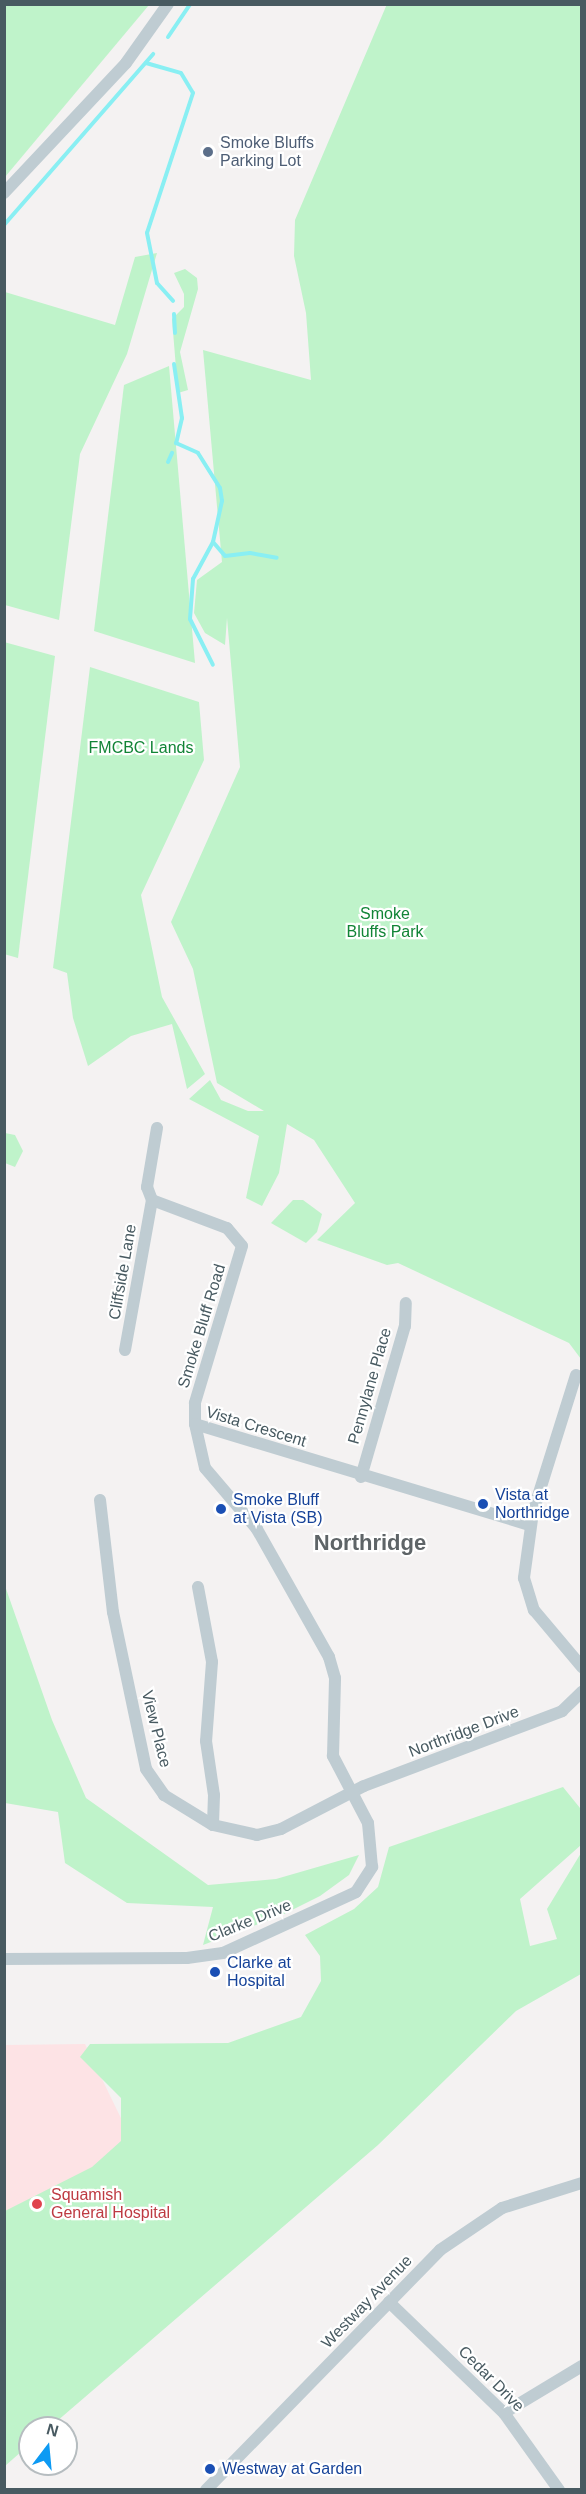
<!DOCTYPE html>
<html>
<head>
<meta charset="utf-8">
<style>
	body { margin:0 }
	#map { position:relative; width:586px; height:2494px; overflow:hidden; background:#f4f2f2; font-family:Helvetica,sans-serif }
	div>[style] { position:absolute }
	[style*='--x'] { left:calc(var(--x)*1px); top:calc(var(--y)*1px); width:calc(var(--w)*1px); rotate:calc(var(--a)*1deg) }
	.medical>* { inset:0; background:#fde3e5 }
	.green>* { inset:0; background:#bff3ca }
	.stream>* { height:4px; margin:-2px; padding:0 2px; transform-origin:2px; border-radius:2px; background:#89eff3 }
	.minor>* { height:12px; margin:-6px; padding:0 6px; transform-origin:6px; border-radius:6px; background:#bfccd2 }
	.dots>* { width:16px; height:16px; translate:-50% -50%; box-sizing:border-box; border:3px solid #fff; border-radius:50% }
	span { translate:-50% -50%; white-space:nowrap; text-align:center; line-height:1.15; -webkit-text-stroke:4.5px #fff; paint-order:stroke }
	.service-label { font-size:16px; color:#4e5e75 }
	.left { translate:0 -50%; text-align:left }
	.park-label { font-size:16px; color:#118436 }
	.street-label { font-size:16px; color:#485a61 }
	.transit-label { font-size:16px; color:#164399 }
	.health-label { font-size:16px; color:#be3a42 }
	.district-label { font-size:22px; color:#5e6467; font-weight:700 }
	.frame { position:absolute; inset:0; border:6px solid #485a61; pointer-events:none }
	.north { position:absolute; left:18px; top:2416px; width:60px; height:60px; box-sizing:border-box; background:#fff; border:2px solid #b6bdc0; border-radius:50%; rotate:16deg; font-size:16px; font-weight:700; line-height:24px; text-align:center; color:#485a61 }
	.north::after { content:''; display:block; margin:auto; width:21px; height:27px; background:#0d9af3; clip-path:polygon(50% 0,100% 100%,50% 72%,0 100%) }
</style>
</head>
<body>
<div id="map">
	<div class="medical">
		<i style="clip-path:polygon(85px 2044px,133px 2143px,5px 2265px,5px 2045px)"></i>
	</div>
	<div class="green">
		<i style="clip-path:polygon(5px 4px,149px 5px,5px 177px,4px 5px)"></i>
		<i style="clip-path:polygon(387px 4px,581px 5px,581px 1359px,569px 1343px,398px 1263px,387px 1265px,317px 1240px,355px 1203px,314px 1140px,287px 1124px,279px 1173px,262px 1206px,246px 1198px,259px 1136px,189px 1099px,210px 1080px,221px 1100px,248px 1111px,264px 1111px,217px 1083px,193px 969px,171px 922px,240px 767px,227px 618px,225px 645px,205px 633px,194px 613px,197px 580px,222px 562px,203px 350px,311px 380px,306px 313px,294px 256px,295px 220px)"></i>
		<i style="clip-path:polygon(157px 253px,127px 354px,80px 454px,59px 620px,5px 605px,5px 292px,115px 325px,135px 257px)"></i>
		<i style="clip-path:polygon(185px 269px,197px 278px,198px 289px,180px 352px,188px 390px,178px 393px,172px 319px,184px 307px,184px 294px,174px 273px)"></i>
		<i style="clip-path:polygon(169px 366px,195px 663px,94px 631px,124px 385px)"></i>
		<i style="clip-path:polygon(4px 642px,55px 656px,18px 958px,4px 954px)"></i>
		<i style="clip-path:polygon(90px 667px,199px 702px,204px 760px,141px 895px,162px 997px,205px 1074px,187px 1089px,172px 1024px,131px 1036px,88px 1066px,73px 1018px,67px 973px,53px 968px)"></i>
		<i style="clip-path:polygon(5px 1133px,15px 1135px,23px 1151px,15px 1167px,5px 1163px)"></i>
		<i style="clip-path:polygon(293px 1200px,303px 1200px,322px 1214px,317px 1232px,306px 1243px,271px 1223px)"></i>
		<i style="clip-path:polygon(4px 1583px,52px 1720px,86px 1798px,208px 1885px,276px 1879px,359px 1855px,349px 1875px,320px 1896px,282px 1915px,203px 1945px,213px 1907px,127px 1903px,65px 1863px,58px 1812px,5px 1803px)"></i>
		<i style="clip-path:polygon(563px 1787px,580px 1808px,581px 1845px,520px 1899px,530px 1946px,557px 1939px,547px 1909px,581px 1853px,581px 1974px,516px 2011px,378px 2145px,49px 2428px,30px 2428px,30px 2444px,5px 2466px,5px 2211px,92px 2167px,121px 2141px,121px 2098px,80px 2057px,90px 2044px,228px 2043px,301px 2017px,321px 1981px,320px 1956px,305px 1935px,354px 1909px,378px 1887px,389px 1847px)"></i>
	</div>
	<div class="stream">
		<i style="--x:168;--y:37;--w:40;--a:-56"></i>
		<i style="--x:146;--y:63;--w:36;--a:16"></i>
		<i style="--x:181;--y:73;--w:23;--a:59"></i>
		<i style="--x:193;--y:93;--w:147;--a:108.2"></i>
		<i style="--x:147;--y:233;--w:51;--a:78.7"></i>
		<i style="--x:157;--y:283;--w:24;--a:48"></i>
		<i style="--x:4;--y:225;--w:227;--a:-48.9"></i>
		<i style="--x:174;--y:314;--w:19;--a:87"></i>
		<i style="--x:174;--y:364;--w:55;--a:81.6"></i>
		<i style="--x:182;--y:418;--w:26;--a:103"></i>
		<i style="--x:176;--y:443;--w:24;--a:24"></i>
		<i style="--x:198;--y:453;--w:41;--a:57.8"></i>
		<i style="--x:220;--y:488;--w:13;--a:81"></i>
		<i style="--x:222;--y:501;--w:42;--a:102.4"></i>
		<i style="--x:213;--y:542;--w:42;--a:118.4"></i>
		<i style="--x:193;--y:579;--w:40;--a:94.3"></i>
		<i style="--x:190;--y:619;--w:51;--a:63.4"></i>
		<i style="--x:168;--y:462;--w:10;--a:-66"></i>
		<i style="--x:213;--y:542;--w:18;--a:49"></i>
		<i style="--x:225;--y:556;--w:25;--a:-7"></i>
		<i style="--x:250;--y:553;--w:27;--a:10"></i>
	</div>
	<div class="minor">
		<i style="--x:4;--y:193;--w:178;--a:-46.8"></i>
		<i style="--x:126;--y:63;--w:72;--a:-54.6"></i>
		<i style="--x:157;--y:1128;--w:60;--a:99.6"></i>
		<i style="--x:147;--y:1187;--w:14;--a:69"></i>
		<i style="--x:152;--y:1200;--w:80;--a:20.5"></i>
		<i style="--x:227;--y:1228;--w:23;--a:50"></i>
		<i style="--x:242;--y:1246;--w:164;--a:106.7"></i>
		<i style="--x:195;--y:1403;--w:21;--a:90"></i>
		<i style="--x:125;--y:1350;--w:152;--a:-79.8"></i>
		<i style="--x:576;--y:1375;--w:144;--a:107.4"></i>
		<i style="--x:533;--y:1512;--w:67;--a:97.8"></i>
		<i style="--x:524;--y:1578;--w:34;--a:73"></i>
		<i style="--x:534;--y:1610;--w:75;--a:49.9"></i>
		<i style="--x:361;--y:1477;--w:157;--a:-73.8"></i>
		<i style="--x:405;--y:1326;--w:23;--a:-88"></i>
		<i style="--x:100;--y:1500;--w:113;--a:83.4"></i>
		<i style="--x:113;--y:1612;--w:160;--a:78.1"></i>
		<i style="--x:146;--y:1769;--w:32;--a:55"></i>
		<i style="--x:164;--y:1795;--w:57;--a:31.5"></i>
		<i style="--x:213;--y:1825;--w:45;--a:12.8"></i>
		<i style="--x:257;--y:1835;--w:25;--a:-14"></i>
		<i style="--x:281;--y:1829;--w:93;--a:-27.4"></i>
		<i style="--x:364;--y:1786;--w:212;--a:-20.7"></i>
		<i style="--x:562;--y:1711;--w:28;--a:-44"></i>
		<i style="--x:198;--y:1587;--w:76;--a:79.4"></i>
		<i style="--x:212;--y:1662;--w:79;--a:94.3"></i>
		<i style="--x:206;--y:1741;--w:55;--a:81.6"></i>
		<i style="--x:214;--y:1795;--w:30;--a:92"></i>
		<i style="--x:4;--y:1959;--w:183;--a:-0.3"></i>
		<i style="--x:187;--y:1958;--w:36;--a:-8"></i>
		<i style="--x:223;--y:1953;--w:146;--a:-24.6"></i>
		<i style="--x:356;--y:1892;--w:30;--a:-57"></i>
		<i style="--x:372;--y:1867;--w:44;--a:-95.2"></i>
		<i style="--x:368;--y:1823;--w:76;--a:-117.6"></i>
		<i style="--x:333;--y:1756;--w:78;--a:-88.5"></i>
		<i style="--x:335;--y:1678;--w:22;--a:-106"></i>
		<i style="--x:329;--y:1657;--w:147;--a:-119.4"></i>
		<i style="--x:257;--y:1529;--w:80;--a:-130.4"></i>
		<i style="--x:205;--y:1468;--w:45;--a:-102.8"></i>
		<i style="--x:195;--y:1424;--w:350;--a:16.8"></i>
		<i style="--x:389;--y:2302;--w:160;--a:44"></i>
		<i style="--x:504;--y:2413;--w:95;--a:54.5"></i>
		<i style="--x:504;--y:2413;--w:91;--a:-31.1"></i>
		<i style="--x:206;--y:2490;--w:335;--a:-45.7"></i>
		<i style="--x:440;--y:2250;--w:75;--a:-34.1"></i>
		<i style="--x:502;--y:2208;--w:84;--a:-17.4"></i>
	</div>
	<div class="dots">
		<i style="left:208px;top:152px;background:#5c6f8a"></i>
		<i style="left:483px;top:1504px;background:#1a4fb4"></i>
		<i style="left:221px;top:1509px;background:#1a4fb4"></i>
		<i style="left:215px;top:1972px;background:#1a4fb4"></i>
		<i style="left:37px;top:2204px;background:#e0444e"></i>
		<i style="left:210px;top:2469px;background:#1a4fb4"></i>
	</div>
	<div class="service-label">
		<span class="left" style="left:220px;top:152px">Smoke Bluffs<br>Parking Lot</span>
	</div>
	<div class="park-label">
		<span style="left:141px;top:748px">FMCBC Lands</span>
		<span style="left:385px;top:923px">Smoke<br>Bluffs Park</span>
	</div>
	<div class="street-label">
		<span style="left:123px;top:1272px;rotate:-80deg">Cliffside Lane</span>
		<span style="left:202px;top:1326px;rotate:-73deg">Smoke Bluff Road</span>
		<span style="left:370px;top:1386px;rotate:-74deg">Pennylane Place</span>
		<span style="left:256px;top:1427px;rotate:17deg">Vista Crescent</span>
		<span style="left:156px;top:1729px;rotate:76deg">View Place</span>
		<span style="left:464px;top:1732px;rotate:-21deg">Northridge Drive</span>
		<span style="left:250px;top:1921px;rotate:-22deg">Clarke Drive</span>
		<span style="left:367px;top:2302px;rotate:-46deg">Westway Avenue</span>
		<span style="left:491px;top:2379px;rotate:45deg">Cedar Drive</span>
	</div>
	<div class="transit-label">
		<span class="left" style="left:495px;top:1504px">Vista at<br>Northridge</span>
		<span class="left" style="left:233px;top:1509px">Smoke Bluff<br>at Vista (SB)</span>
		<span class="left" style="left:227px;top:1972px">Clarke at<br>Hospital</span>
		<span class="left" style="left:222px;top:2469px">Westway at Garden</span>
	</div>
	<div class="health-label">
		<span class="left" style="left:51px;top:2204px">Squamish<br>General Hospital</span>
	</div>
	<div class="district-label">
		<span style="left:370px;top:1543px">Northridge</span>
	</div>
	<div class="frame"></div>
	<div class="north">N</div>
</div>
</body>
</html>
